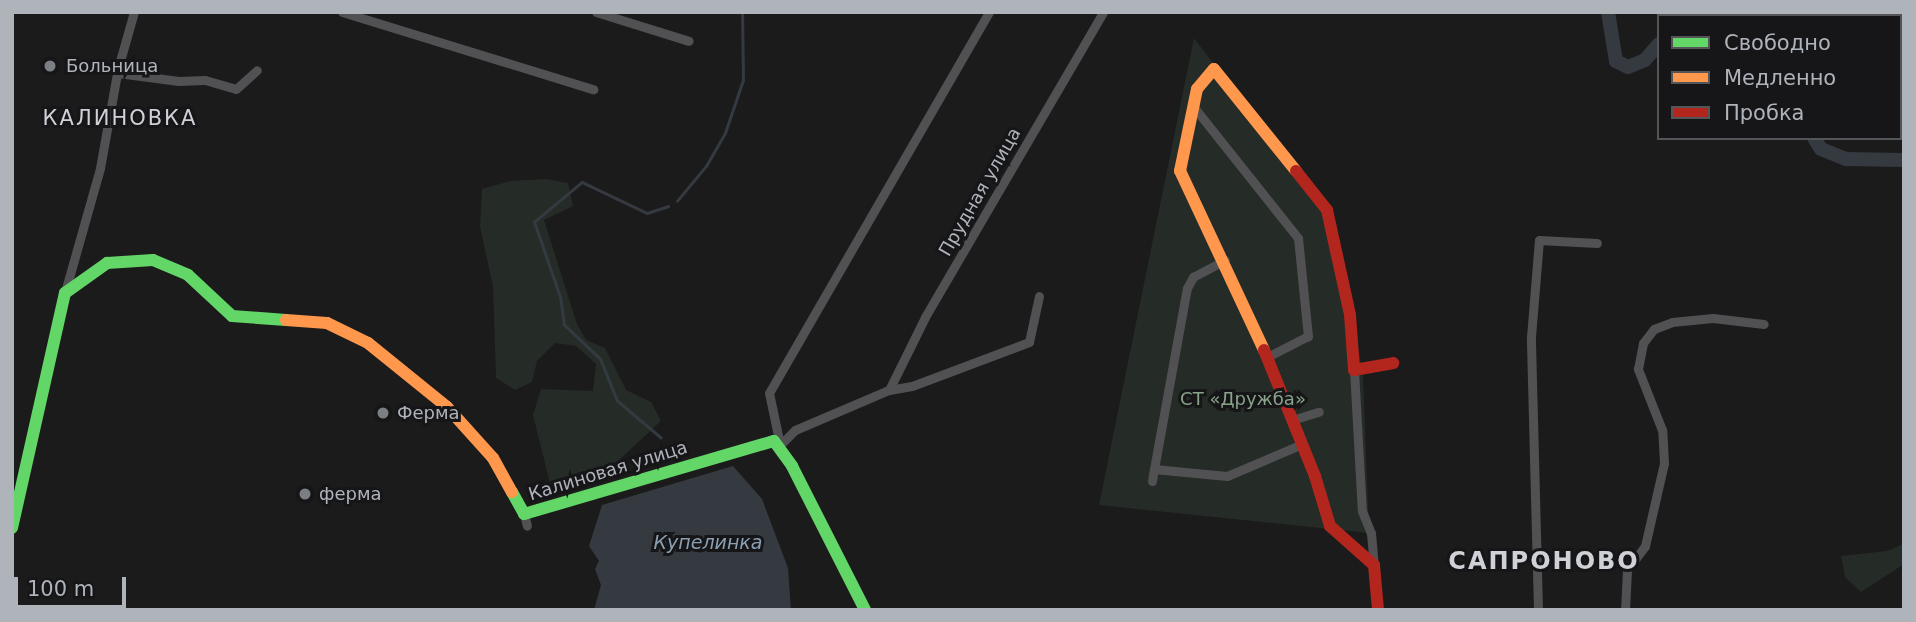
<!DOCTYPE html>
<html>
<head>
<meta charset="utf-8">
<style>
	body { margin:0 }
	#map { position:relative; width:1916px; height:622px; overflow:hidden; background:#1b1b1c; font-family:"DejaVu Sans",sans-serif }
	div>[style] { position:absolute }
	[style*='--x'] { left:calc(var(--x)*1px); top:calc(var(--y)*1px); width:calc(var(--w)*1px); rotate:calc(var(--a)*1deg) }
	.green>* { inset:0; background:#252b26 }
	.water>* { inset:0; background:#343a40 }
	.stream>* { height:2.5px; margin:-1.25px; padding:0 1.25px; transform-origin:1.25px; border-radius:1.25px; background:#343a40 }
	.river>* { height:14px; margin:-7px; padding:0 7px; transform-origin:7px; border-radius:7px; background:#343a40 }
	.street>* { height:9px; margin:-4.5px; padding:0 4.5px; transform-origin:4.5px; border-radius:4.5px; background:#515154 }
	.fast>* { height:12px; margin:-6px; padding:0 6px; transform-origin:6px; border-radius:6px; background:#63d668 }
	.slow>* { height:12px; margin:-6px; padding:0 6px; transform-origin:6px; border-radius:6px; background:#ff974d }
	.jam>* { height:12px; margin:-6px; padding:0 6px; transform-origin:6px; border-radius:6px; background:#b3261e }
	.dots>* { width:19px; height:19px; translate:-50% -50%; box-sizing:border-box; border:4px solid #161618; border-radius:50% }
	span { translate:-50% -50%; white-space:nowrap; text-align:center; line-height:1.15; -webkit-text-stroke:6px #161618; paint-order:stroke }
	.poi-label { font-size:18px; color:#afb3ba }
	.left { translate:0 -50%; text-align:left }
	.street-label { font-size:18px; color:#afb3ba }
	.park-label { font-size:18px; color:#89a38a }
	.water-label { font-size:19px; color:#8b9fb0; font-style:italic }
	.quarter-label { font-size:21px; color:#cfd1d7; letter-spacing:2px }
	.district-label { font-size:24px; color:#cfd1d7; font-weight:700; letter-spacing:2px }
	.frame { position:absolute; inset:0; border:14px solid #afb3ba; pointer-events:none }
	.legend { position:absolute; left:1657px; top:14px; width:245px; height:126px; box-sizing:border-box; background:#161618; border:2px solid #535559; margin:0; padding:9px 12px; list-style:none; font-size:21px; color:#afb3ba }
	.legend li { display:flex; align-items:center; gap:14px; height:35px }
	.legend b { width:35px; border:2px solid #535559 }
	.scale { position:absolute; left:14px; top:577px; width:112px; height:32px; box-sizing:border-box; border:4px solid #afb3ba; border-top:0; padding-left:9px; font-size:21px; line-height:24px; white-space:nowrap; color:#afb3ba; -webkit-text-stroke:5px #161618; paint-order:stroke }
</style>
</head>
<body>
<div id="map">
	<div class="green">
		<i style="clip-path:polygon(1842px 12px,1904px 12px,1904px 29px,1900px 16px)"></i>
		<i style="clip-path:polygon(1194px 38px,1325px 210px,1351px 307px,1363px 375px,1369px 533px,1099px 505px)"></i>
		<i style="clip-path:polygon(545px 179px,568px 183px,573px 206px,544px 220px,577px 324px,586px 340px,605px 348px,626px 390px,651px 402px,661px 421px,618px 461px,552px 491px,533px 415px,541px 389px,593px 391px,596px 364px,576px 346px,555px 343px,537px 361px,532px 382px,515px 390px,496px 378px,493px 286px,480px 227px,482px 189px,510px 181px)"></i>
		<i style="clip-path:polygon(1904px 544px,1904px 564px,1861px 592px,1845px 577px,1841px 556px,1887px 551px)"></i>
	</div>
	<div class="water">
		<i style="clip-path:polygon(733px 466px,762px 499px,788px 568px,791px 610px,594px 610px,601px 585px,595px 569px,599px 561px,589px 546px,602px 505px)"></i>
	</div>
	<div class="stream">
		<i style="--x:677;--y:201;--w:45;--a:-50.4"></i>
		<i style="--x:706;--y:166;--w:38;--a:-60"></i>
		<i style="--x:725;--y:133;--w:56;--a:-71.2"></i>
		<i style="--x:743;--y:80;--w:68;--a:-90.8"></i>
		<i style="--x:661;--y:438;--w:57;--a:-139.9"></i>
		<i style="--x:617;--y:401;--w:45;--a:-112"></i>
		<i style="--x:600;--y:359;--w:50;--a:-136.6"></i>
		<i style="--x:564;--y:325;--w:28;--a:-98"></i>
		<i style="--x:560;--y:297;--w:79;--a:-109.1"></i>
		<i style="--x:534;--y:222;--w:62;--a:-39.8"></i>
		<i style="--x:582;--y:182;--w:72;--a:25.5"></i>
		<i style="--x:647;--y:213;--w:22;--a:-18"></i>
	</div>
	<div class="river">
		<i style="--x:1608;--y:12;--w:50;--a:80.7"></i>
		<i style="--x:1616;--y:61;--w:13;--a:27"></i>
		<i style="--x:1628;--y:67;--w:18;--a:-22"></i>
		<i style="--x:1645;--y:60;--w:21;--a:-49"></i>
		<i style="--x:1707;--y:12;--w:8;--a:30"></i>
		<i style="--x:1683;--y:16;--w:13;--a:-18"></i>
		<i style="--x:1814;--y:138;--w:13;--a:58"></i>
		<i style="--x:1821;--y:149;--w:27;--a:22"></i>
		<i style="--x:1846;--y:159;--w:58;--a:1"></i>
	</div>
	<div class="street">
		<i style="--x:342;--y:12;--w:263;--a:17.1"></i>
		<i style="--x:596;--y:12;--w:97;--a:17.3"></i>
		<i style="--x:118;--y:73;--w:61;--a:7.6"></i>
		<i style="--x:178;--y:81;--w:27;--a:-2"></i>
		<i style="--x:205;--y:80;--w:32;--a:16"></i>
		<i style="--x:236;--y:89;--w:28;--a:-42"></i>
		<i style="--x:1193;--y:106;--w:169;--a:51.5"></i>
		<i style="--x:1298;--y:238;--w:99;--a:84.2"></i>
		<i style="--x:1308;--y:336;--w:46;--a:152.9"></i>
		<i style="--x:65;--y:292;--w:129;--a:-74.2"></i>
		<i style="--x:100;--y:168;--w:102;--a:-79.8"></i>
		<i style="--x:118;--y:68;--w:58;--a:-74.1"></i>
		<i style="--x:1354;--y:370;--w:141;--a:86.8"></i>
		<i style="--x:1362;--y:511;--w:24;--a:68"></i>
		<i style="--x:1371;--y:533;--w:32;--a:85"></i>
		<i style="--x:889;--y:390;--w:81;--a:-63.7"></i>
		<i style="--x:925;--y:317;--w:353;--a:-59.7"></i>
		<i style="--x:1292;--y:420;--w:28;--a:-17"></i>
		<i style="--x:780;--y:445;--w:53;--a:-101.9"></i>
		<i style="--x:769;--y:393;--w:440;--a:-60"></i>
		<i style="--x:780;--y:445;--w:21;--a:-45"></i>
		<i style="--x:795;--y:430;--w:102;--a:-23.1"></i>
		<i style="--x:889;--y:390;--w:23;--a:-10"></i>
		<i style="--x:912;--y:386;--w:125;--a:-20.6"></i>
		<i style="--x:1029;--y:342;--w:47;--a:-77.7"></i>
		<i style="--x:1154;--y:469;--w:184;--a:-79.7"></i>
		<i style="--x:1187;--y:288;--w:13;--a:-61"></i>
		<i style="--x:1193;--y:277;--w:36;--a:-28"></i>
		<i style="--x:1152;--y:481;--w:12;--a:-81"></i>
		<i style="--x:1154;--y:469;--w:73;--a:5.5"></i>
		<i style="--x:1227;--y:476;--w:82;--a:-23.1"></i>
		<i style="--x:524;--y:514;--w:12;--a:76"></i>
		<i style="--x:1538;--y:610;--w:273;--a:-91.5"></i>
		<i style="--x:1531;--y:337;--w:97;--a:-85.3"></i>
		<i style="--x:1539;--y:240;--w:58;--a:3"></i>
		<i style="--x:1625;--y:610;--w:40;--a:-87.1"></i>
		<i style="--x:1627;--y:570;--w:30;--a:-53"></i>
		<i style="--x:1645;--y:546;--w:85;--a:-77.1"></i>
		<i style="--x:1664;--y:463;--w:33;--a:-93"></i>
		<i style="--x:1662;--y:430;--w:66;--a:-111.5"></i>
		<i style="--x:1638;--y:369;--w:26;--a:-79"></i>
		<i style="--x:1643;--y:343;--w:18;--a:-52"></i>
		<i style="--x:1654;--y:329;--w:19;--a:-21"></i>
		<i style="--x:1672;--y:322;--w:41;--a:-5.6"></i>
		<i style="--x:1713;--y:318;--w:51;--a:6.7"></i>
	</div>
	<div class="fast">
		<i style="--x:512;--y:492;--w:25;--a:61"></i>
		<i style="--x:524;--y:514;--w:260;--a:-16.3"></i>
		<i style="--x:774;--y:441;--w:31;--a:54"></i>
		<i style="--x:792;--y:466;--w:161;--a:63.1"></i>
		<i style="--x:12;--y:528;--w:241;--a:-77.3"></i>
		<i style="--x:65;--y:293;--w:52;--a:-35.5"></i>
		<i style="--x:107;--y:263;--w:46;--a:-3.7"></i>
		<i style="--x:153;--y:260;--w:38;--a:23"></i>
		<i style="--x:188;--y:275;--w:60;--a:43"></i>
		<i style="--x:232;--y:316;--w:54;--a:4.2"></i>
	</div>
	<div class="slow">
		<i style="--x:286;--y:320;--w:41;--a:4.2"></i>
		<i style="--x:327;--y:323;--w:46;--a:26"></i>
		<i style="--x:368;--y:343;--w:102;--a:39"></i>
		<i style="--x:447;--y:407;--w:69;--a:48"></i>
		<i style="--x:493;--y:458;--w:39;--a:61"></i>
		<i style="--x:1264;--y:350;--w:198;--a:-115.1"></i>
		<i style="--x:1180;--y:171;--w:84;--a:-78.3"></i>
		<i style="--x:1197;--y:89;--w:26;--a:-50"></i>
		<i style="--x:1214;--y:69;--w:131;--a:51.2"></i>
	</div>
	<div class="jam">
		<i style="--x:1296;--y:171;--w:50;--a:51.5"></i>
		<i style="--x:1327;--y:210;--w:107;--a:77.6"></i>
		<i style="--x:1350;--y:315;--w:55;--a:85.8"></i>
		<i style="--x:1354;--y:370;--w:40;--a:-10"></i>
		<i style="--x:1264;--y:350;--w:136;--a:68"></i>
		<i style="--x:1315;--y:476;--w:52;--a:73.3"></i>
		<i style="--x:1330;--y:526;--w:59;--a:41.6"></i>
		<i style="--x:1374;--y:565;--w:45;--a:84.9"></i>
	</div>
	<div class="dots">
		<i style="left:50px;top:66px;background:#7b7e83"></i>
		<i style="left:383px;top:413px;background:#7b7e83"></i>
		<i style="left:305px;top:494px;background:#7b7e83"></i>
	</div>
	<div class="poi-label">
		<span class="left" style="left:66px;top:66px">Больница</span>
		<span class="left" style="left:397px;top:413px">Ферма</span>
		<span class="left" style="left:319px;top:494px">ферма</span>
	</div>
	<div class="street-label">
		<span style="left:980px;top:192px;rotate:-60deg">Прудная улица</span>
		<span style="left:608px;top:471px;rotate:-17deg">Калиновая улица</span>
	</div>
	<div class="park-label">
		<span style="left:1243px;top:399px">СТ «Дружба»</span>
	</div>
	<div class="water-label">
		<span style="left:708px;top:543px">Купелинка</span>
	</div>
	<div class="quarter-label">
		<span style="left:120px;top:118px">КАЛИНОВКА</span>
	</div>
	<div class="district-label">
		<span style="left:1544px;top:562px">САПРОНОВО</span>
	</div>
	<div class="frame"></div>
	<ul class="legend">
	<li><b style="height:9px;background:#63d668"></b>Свободно</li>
	<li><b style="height:9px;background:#ff974d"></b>Медленно</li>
	<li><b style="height:9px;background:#b3261e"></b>Пробка</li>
	</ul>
	<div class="scale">100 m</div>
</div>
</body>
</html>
